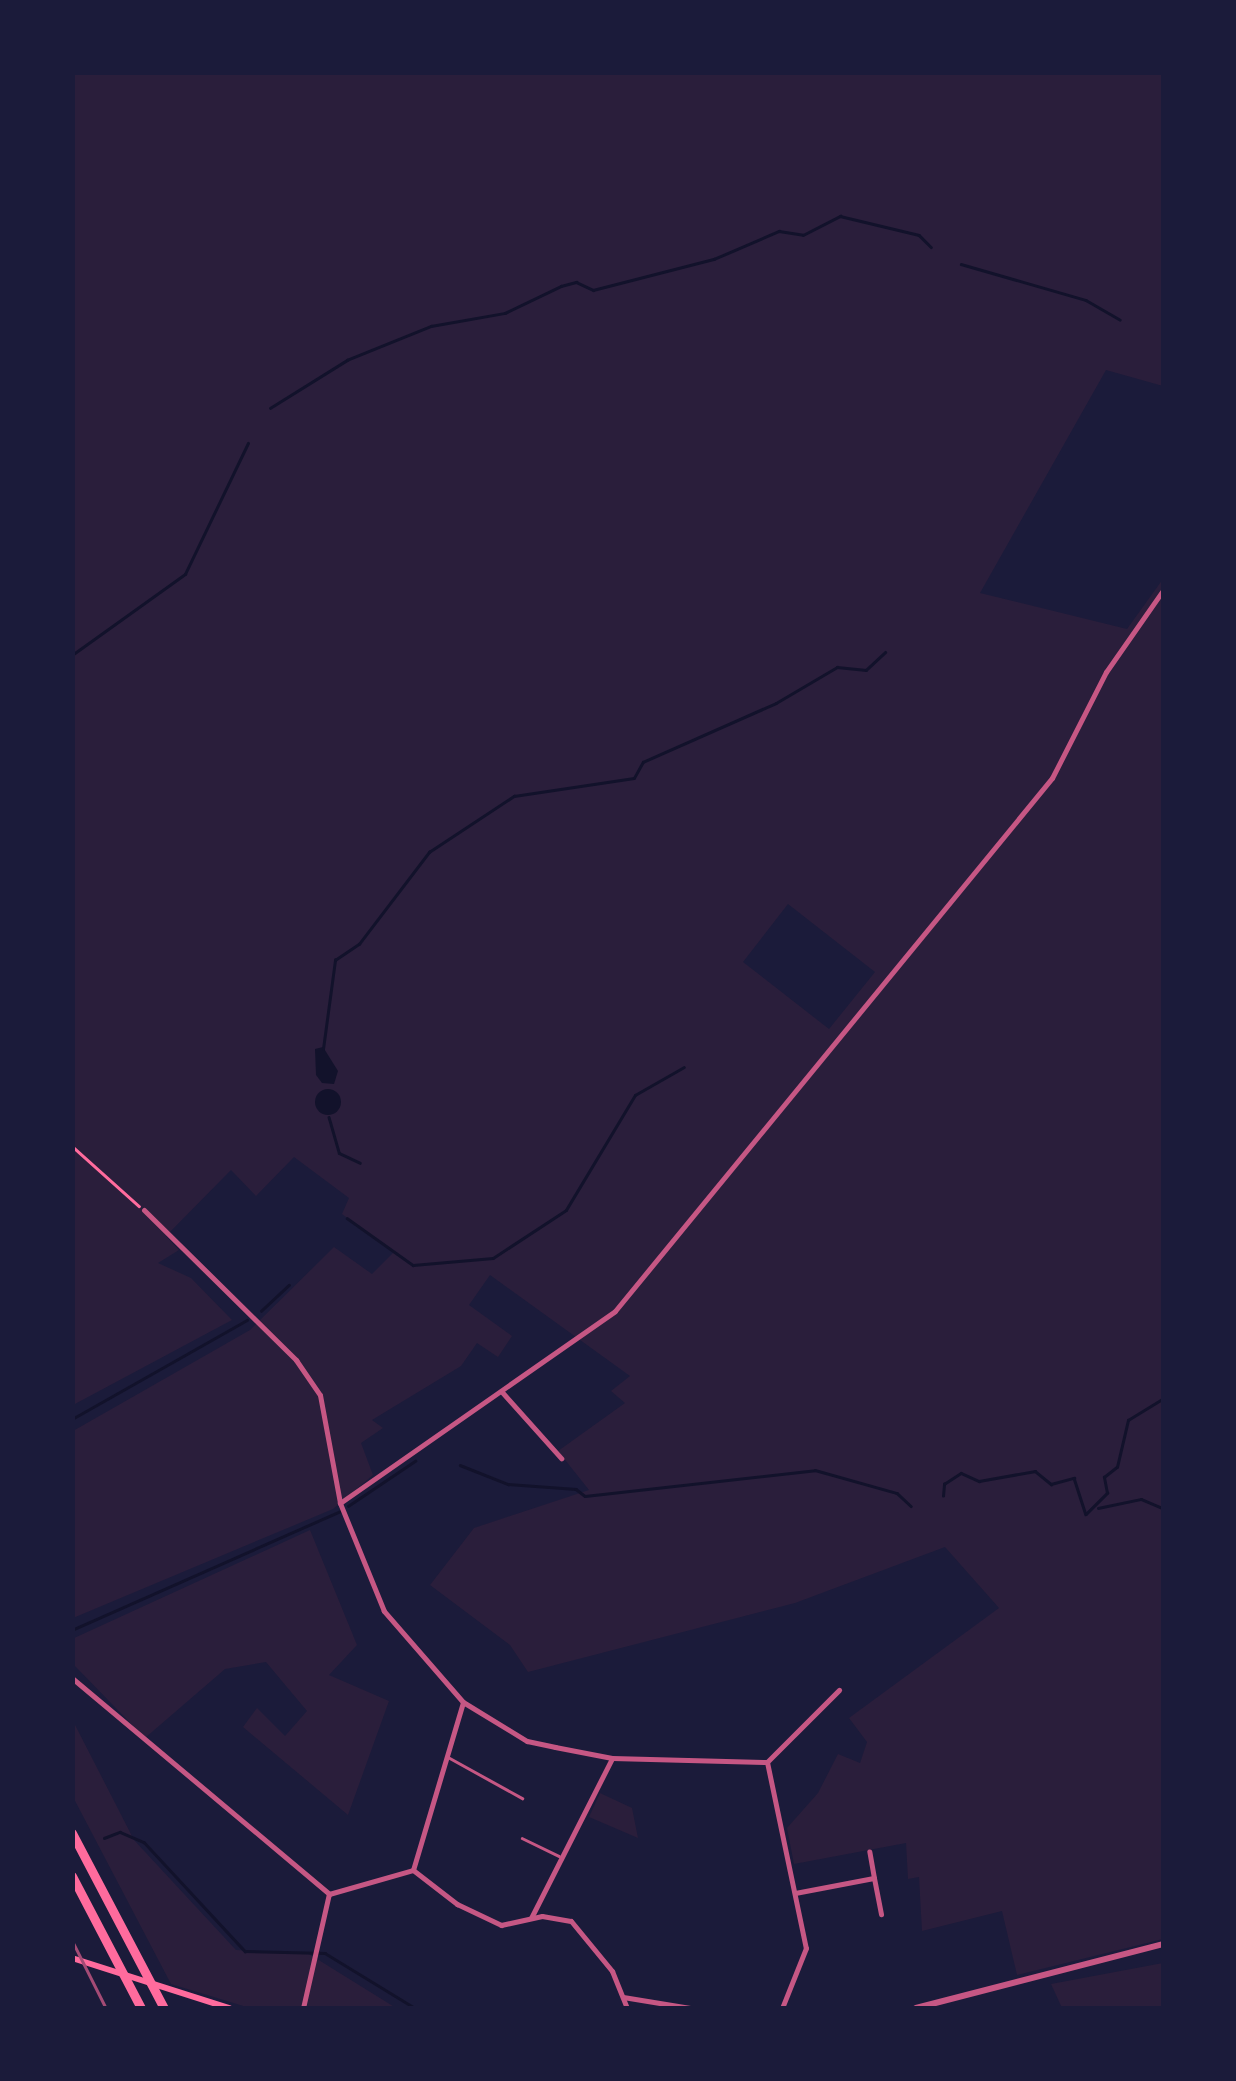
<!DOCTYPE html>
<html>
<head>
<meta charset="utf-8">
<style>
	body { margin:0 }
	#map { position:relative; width:1236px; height:2081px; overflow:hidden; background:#1b1b3a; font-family:"PT Sans Narrow",sans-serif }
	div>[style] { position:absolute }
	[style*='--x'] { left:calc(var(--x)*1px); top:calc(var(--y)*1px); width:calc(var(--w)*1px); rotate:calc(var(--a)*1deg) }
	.green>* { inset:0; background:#2a1e3b }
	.water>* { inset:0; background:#12122b }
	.round { border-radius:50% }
	.stream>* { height:2.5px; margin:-1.25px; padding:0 1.25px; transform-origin:1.25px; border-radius:1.25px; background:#12122b }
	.path>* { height:2.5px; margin:-1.25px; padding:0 1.25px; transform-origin:1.25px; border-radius:1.25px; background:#ff6b9d }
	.service>* { height:2.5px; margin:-1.25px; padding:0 1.25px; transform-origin:1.25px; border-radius:1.25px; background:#c65784 }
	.minor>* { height:5px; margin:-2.5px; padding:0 2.5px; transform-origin:2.5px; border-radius:2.5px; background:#c65784 }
	.tertiary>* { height:6px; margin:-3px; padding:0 3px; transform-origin:3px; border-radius:3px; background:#c65784 }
	.secondary>* { height:6px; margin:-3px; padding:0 3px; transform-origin:3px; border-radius:3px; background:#ff6b9d }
	.motorway>* { height:9px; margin:-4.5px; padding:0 4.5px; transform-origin:4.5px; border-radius:4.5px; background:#ff6b9d }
	.rail>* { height:2.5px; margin:-1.25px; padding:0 1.25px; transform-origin:1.25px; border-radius:1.25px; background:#a44b75 }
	span { translate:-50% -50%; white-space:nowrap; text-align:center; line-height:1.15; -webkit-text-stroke:10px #1b1b3a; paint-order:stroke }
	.frame { position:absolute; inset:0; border:75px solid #1b1b3a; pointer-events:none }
</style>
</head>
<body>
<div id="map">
	<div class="green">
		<i style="clip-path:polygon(evenodd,73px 73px,1163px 73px,1163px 386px,1106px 370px,980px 593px,1127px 629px,1163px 579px,1163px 1939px,1017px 1975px,1002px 1911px,922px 1931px,919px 1877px,908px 1879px,906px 1843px,794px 1864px,787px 1828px,818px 1793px,838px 1754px,860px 1763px,867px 1742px,849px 1718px,999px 1608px,945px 1547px,795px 1603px,528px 1672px,510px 1645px,430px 1585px,474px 1528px,589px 1490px,558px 1451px,625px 1403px,611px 1391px,630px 1376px,490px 1275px,469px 1305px,512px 1336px,498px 1357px,477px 1343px,461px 1366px,372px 1420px,383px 1428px,361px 1443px,373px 1475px,333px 1509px,73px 1618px,73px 1431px,250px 1330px,334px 1247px,372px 1274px,394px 1252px,342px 1214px,349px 1198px,294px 1157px,256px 1196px,231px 1170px,166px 1236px,179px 1250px,158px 1263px,191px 1278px,232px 1320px,73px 1405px,73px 73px,788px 904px,875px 972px,829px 1029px,743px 962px,788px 904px)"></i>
		<i style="clip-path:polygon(310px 1530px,357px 1645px,329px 1675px,389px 1701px,348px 1815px,243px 1727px,257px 1708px,285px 1736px,307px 1711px,266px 1662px,225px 1669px,145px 1738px,73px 1664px,72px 1639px)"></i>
		<i style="clip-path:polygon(72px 1719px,134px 1840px,236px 1950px,309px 1954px,396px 2008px,250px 2008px,171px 1984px,73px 1797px)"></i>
		<i style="clip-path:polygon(600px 1793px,632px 1808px,638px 1838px,589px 1817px)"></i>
		<i style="clip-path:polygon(1163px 1963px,1163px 2008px,1062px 2008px,1051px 1984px)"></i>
	</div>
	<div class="water">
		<i style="clip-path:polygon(323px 1047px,338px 1071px,334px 1084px,322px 1083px,316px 1075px,315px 1049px)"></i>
		<i class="round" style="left:315px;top:1089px;width:26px;height:26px"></i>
	</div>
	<div class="stream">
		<i style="--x:961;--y:264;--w:130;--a:16.1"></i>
		<i style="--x:1086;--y:300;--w:39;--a:30"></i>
		<i style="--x:270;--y:408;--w:91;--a:-31.9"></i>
		<i style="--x:347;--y:360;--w:91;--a:-22"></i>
		<i style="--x:431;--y:326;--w:75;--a:-10"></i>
		<i style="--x:505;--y:313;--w:62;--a:-25.7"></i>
		<i style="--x:561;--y:286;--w:16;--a:-15"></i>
		<i style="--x:576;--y:282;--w:19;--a:25"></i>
		<i style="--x:593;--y:290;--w:125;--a:-14.4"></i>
		<i style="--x:714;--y:259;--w:71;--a:-23.3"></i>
		<i style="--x:779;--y:231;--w:24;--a:9"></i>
		<i style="--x:803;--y:235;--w:42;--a:-27.2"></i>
		<i style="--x:840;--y:216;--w:81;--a:13.5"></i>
		<i style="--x:919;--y:235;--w:17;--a:45"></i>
		<i style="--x:72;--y:655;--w:139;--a:-35.6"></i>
		<i style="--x:185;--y:574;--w:145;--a:-64.3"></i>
		<i style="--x:323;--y:1049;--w:90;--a:-82.3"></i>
		<i style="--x:335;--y:960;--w:29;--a:-34"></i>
		<i style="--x:359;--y:944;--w:116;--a:-52.7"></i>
		<i style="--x:429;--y:852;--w:102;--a:-33.4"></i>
		<i style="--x:514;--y:796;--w:121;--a:-8.5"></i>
		<i style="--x:634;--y:778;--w:18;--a:-61"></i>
		<i style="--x:643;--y:762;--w:145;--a:-23.9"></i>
		<i style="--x:776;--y:703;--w:71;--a:-30.5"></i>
		<i style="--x:837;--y:667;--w:29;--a:6"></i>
		<i style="--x:866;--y:670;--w:26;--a:-43"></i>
		<i style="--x:329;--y:1117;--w:37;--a:74"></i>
		<i style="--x:339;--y:1153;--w:23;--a:25"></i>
		<i style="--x:347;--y:1218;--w:81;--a:35.5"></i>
		<i style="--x:413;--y:1265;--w:80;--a:-5"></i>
		<i style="--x:493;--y:1258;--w:87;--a:-33.3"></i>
		<i style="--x:566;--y:1210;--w:134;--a:-59"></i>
		<i style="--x:635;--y:1095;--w:56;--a:-29.7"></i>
		<i style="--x:261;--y:1311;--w:38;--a:-43"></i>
		<i style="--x:72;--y:1419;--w:201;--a:-29.5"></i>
		<i style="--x:460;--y:1465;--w:52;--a:21.6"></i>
		<i style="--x:508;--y:1484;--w:68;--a:4.2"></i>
		<i style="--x:576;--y:1489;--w:11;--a:38"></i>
		<i style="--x:585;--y:1496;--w:231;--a:-6.4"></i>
		<i style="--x:815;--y:1470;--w:85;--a:15.7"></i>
		<i style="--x:897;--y:1493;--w:19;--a:43"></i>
		<i style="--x:943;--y:1496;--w:12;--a:-85"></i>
		<i style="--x:944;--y:1484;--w:20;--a:-33"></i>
		<i style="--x:961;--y:1473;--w:20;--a:24"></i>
		<i style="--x:979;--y:1481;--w:57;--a:-10.1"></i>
		<i style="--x:1035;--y:1471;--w:21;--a:39"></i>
		<i style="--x:1051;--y:1484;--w:24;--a:-15"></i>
		<i style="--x:1074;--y:1478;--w:38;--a:72"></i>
		<i style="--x:1086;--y:1514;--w:30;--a:-45"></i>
		<i style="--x:1107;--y:1493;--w:16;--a:-101"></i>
		<i style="--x:1104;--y:1477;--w:16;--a:-38"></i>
		<i style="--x:1117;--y:1467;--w:48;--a:-76.8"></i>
		<i style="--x:1128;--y:1420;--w:42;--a:-31.4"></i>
		<i style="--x:348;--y:1506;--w:81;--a:-33.9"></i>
		<i style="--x:1098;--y:1508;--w:44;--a:-11.8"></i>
		<i style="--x:1141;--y:1499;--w:25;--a:23"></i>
		<i style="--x:72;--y:1630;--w:293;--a:-23.9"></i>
		<i style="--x:104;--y:1838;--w:17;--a:-21"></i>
		<i style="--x:120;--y:1832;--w:26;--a:23"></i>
		<i style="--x:144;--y:1842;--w:149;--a:47.2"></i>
		<i style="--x:245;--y:1951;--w:80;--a:1.4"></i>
		<i style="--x:325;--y:1953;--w:105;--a:31.4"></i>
	</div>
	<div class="path">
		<i style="--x:72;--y:1146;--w:90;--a:41.8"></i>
	</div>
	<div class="service">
		<i style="--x:448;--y:1757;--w:85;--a:29"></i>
		<i style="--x:522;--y:1838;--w:41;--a:25.9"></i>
	</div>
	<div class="minor">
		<i style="--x:144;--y:1210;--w:214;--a:44.6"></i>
		<i style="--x:296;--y:1360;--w:42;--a:55.6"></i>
		<i style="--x:320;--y:1395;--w:110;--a:79.5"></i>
		<i style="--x:502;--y:1392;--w:89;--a:48.2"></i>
		<i style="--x:72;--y:1678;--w:336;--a:40"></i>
		<i style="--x:463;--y:1702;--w:75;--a:31.4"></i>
		<i style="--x:527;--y:1741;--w:29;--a:12"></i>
		<i style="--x:555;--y:1747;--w:58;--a:10.9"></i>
		<i style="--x:612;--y:1758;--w:155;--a:1.5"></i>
		<i style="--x:767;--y:1762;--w:102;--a:-45"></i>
		<i style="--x:767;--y:1762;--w:190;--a:78.2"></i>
		<i style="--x:806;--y:1948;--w:65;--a:111.8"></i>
		<i style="--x:413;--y:1870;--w:175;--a:-73.4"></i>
		<i style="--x:463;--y:1702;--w:121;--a:-131"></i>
		<i style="--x:384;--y:1611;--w:117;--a:-112.2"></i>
		<i style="--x:340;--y:1503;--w:335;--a:-34.9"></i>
		<i style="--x:615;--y:1311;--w:689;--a:-50.65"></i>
		<i style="--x:1052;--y:778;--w:119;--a:-63"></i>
		<i style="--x:1106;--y:672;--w:101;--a:-55.1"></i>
		<i style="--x:874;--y:1878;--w:37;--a:79"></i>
		<i style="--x:795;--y:1893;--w:80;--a:-10.8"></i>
		<i style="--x:874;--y:1878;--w:27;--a:-100"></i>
		<i style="--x:329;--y:1894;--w:87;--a:-15.9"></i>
		<i style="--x:413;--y:1870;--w:56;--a:37.7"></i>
		<i style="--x:457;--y:1904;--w:49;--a:25.5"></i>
		<i style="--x:501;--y:1925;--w:42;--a:-12.4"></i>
		<i style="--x:542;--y:1916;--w:29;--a:10"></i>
		<i style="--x:571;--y:1921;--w:65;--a:50.6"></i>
		<i style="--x:612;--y:1971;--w:40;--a:68"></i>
		<i style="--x:531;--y:1918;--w:179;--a:-63.1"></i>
		<i style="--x:623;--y:1997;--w:68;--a:9.3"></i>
		<i style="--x:303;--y:2008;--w:117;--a:-77.2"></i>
	</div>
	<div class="tertiary">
		<i style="--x:916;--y:2008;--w:256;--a:-14.5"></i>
	</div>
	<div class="secondary">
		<i style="--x:72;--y:1958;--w:165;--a:17.7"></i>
	</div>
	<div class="motorway">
		<i style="--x:72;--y:1833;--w:198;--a:62.3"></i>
		<i style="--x:72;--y:1876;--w:149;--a:62.4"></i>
	</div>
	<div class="rail">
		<i style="--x:72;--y:1940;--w:76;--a:63.4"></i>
	</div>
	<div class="frame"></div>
</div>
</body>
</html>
